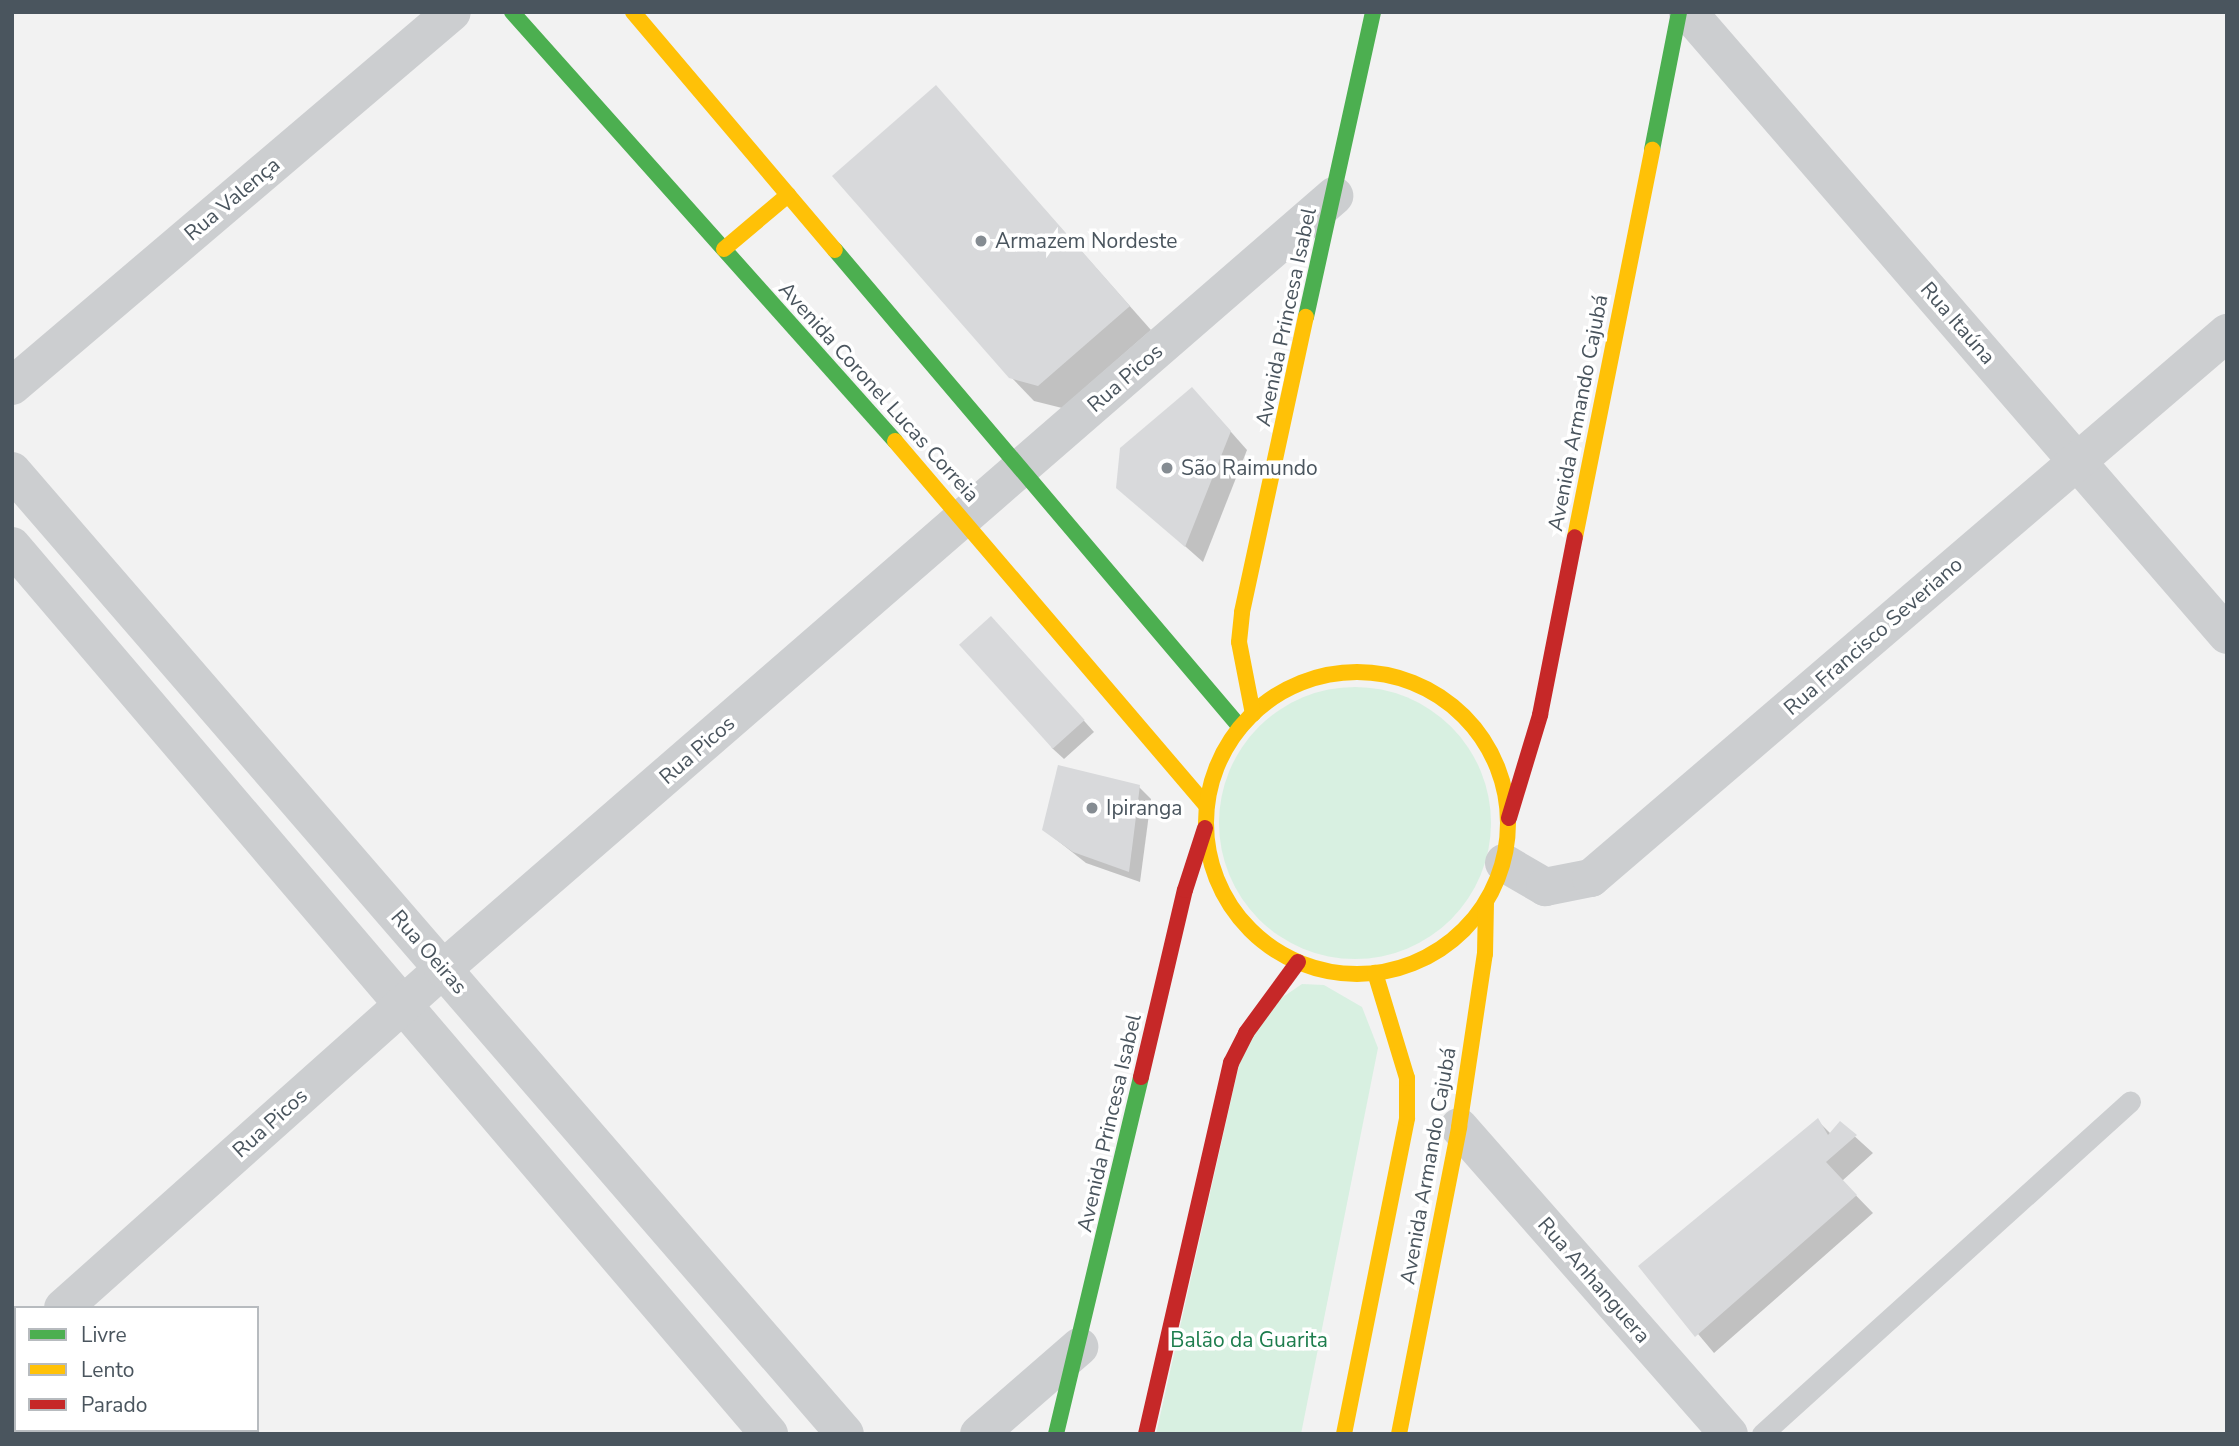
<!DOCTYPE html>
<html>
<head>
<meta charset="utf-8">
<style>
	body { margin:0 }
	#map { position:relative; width:2239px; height:1446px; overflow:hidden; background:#f2f2f2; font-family:"Nunito Sans",sans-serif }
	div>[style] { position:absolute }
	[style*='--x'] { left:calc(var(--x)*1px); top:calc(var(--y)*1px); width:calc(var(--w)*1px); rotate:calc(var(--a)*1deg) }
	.green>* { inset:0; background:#d8f0e1 }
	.round { border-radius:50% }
	.shadow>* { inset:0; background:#0003 }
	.building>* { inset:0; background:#d8d9db; transform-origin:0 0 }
	.lane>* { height:21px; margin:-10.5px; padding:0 10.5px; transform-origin:10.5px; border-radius:10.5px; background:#ccced0 }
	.street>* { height:38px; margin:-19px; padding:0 19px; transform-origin:19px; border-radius:19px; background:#ccced0 }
	.fast>* { height:16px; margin:-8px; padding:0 8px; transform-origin:8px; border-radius:8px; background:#4caf50 }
	.slow>* { height:16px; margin:-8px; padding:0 8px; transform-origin:8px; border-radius:8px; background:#ffc107 }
	.slow>.ring { margin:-8px; padding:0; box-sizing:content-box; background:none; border:16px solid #ffc107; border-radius:50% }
	.jam>* { height:16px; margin:-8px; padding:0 8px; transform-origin:8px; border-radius:8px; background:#c62828 }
	.dots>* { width:19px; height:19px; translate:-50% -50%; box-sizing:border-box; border:4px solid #fff; border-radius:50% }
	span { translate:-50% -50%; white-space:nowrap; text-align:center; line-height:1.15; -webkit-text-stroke:7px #fff; paint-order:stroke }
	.street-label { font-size:21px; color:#4a555e }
	.poi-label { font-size:21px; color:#4a555e }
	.left { translate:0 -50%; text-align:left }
	.park-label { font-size:21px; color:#1d7d4d }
	.frame { position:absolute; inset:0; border:14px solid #4a555e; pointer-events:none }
	.legend { position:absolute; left:14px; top:1306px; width:245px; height:126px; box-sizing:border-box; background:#fff; border:2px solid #b7bbbf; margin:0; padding:9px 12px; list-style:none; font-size:21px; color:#4a555e }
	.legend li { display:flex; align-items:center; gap:14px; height:35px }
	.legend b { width:35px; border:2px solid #b7bbbf }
</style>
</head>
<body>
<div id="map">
	<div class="green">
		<i class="round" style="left:1219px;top:687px;width:272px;height:272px"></i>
		<i style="clip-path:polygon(1302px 984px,1324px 985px,1362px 1007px,1378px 1048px,1301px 1434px,1156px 1434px,1249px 1020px)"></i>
	</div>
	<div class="shadow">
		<i style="clip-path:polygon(936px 87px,1151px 330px,1062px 408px,1034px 401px,1011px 377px)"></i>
		<i style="clip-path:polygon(1209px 407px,1247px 450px,1203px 562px,1118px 487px)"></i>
		<i style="clip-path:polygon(1003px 630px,1094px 732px,1064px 759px,1052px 748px)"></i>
		<i style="clip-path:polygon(1139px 787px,1151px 799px,1140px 882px,1086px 863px,1044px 830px)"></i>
		<i style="clip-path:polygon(1818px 1121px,1831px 1134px,1840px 1123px,1873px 1153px,1842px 1181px,1873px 1213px,1714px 1353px,1641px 1266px)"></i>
	</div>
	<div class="building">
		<i style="clip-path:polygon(936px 85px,1130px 306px,1038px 386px,1009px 378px,832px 176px)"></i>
		<i style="clip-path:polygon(1192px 387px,1231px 431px,1185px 547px,1116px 488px,1120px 448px)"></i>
		<i style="left:991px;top:616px;width:140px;height:43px;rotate:48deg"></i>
		<i style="clip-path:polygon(1058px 765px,1140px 785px,1129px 872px,1073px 852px,1042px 830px)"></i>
		<i style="clip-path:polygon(1818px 1118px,1828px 1135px,1840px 1121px,1857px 1135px,1826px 1162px,1857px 1195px,1695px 1337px,1638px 1266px)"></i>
	</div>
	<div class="lane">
		<i style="--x:1762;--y:1434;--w:496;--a:-42.1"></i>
	</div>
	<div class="street">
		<i style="--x:1688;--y:12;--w:824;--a:49.13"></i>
		<i style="--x:12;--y:386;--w:577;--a:-40.36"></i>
		<i style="--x:12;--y:471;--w:1273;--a:49.14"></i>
		<i style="--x:12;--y:546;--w:1167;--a:49.55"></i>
		<i style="--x:1504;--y:863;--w:48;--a:30.3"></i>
		<i style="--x:1545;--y:887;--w:47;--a:-11.1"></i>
		<i style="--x:1591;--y:878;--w:838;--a:-40.59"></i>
		<i style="--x:1459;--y:1127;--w:409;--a:48.7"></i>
		<i style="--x:63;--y:1308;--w:509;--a:-41.74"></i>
		<i style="--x:443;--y:969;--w:1180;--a:-40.94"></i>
		<i style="--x:12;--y:1353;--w:5;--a:-37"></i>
		<i style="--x:979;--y:1434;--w:133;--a:-41"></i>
	</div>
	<div class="fast">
		<i style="--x:512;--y:12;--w:575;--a:48.24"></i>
		<i style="--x:1652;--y:150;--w:141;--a:-78.9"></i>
		<i style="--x:835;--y:250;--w:626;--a:49.67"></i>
		<i style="--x:1306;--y:317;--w:312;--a:-77.6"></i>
		<i style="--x:1056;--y:1434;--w:367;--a:-76.6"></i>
	</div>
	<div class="slow">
		<i style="--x:633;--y:12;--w:312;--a:49.7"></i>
		<i style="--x:724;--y:249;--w:84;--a:-40.2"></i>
		<i style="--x:895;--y:441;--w:480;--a:49.5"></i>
		<i style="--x:1575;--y:537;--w:395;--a:-78.7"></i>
		<i class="ring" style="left:1206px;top:672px;width:286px;height:286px"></i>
		<i style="--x:1253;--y:714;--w:73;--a:-101"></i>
		<i style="--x:1239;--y:642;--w:30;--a:-84"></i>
		<i style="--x:1242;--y:612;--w:302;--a:-77.8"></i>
		<i style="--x:1344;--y:1434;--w:322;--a:-78.7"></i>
		<i style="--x:1407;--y:1118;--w:40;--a:-90"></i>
		<i style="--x:1407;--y:1078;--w:110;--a:-106.9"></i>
		<i style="--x:1399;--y:1434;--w:313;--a:-78.9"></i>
		<i style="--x:1459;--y:1127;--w:175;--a:-81.5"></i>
		<i style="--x:1485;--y:954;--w:51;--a:-88.9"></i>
	</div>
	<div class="jam">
		<i style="--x:1509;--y:818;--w:108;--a:-73.2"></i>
		<i style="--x:1540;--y:715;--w:181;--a:-78.9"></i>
		<i style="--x:1141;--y:1077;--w:192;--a:-76.8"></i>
		<i style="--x:1185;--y:890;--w:65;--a:-72.1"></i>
		<i style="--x:1146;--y:1434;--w:381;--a:-77.1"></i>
		<i style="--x:1231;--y:1063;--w:34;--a:-63"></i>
		<i style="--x:1246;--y:1033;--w:88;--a:-53.8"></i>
	</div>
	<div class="dots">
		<i style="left:981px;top:241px;background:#858c92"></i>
		<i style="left:1167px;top:468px;background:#858c92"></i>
		<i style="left:1092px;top:808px;background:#858c92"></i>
	</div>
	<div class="street-label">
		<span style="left:232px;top:199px;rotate:-40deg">Rua Valença</span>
		<span style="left:1286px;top:317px;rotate:-78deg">Avenida Princesa Isabel</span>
		<span style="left:1958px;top:323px;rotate:49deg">Rua Itaúna</span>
		<span style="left:1125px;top:378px;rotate:-41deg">Rua Picos</span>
		<span style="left:879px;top:392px;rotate:48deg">Avenida Coronel Lucas Correia</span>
		<span style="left:1578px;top:413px;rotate:-79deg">Avenida Armando Cajubá</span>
		<span style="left:1873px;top:636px;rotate:-41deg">Rua Francisco Severiano</span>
		<span style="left:697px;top:750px;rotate:-41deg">Rua Picos</span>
		<span style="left:429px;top:952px;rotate:49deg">Rua Oeiras</span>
		<span style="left:270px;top:1123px;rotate:-42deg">Rua Picos</span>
		<span style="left:1109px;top:1123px;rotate:-77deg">Avenida Princesa Isabel</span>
		<span style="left:1428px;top:1166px;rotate:-80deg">Avenida Armando Cajubá</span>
		<span style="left:1594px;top:1280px;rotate:49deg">Rua Anhanguera</span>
	</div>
	<div class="poi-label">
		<span class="left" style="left:995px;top:241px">Armazem Nordeste</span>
		<span class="left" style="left:1181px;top:468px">São Raimundo</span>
		<span class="left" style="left:1106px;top:808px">Ipiranga</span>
	</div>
	<div class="park-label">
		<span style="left:1249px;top:1340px">Balão da Guarita</span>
	</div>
	<div class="frame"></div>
	<ul class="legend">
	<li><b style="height:9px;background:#4caf50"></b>Livre</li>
	<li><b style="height:9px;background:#ffc107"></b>Lento</li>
	<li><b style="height:9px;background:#c62828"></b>Parado</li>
	</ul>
</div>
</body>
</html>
